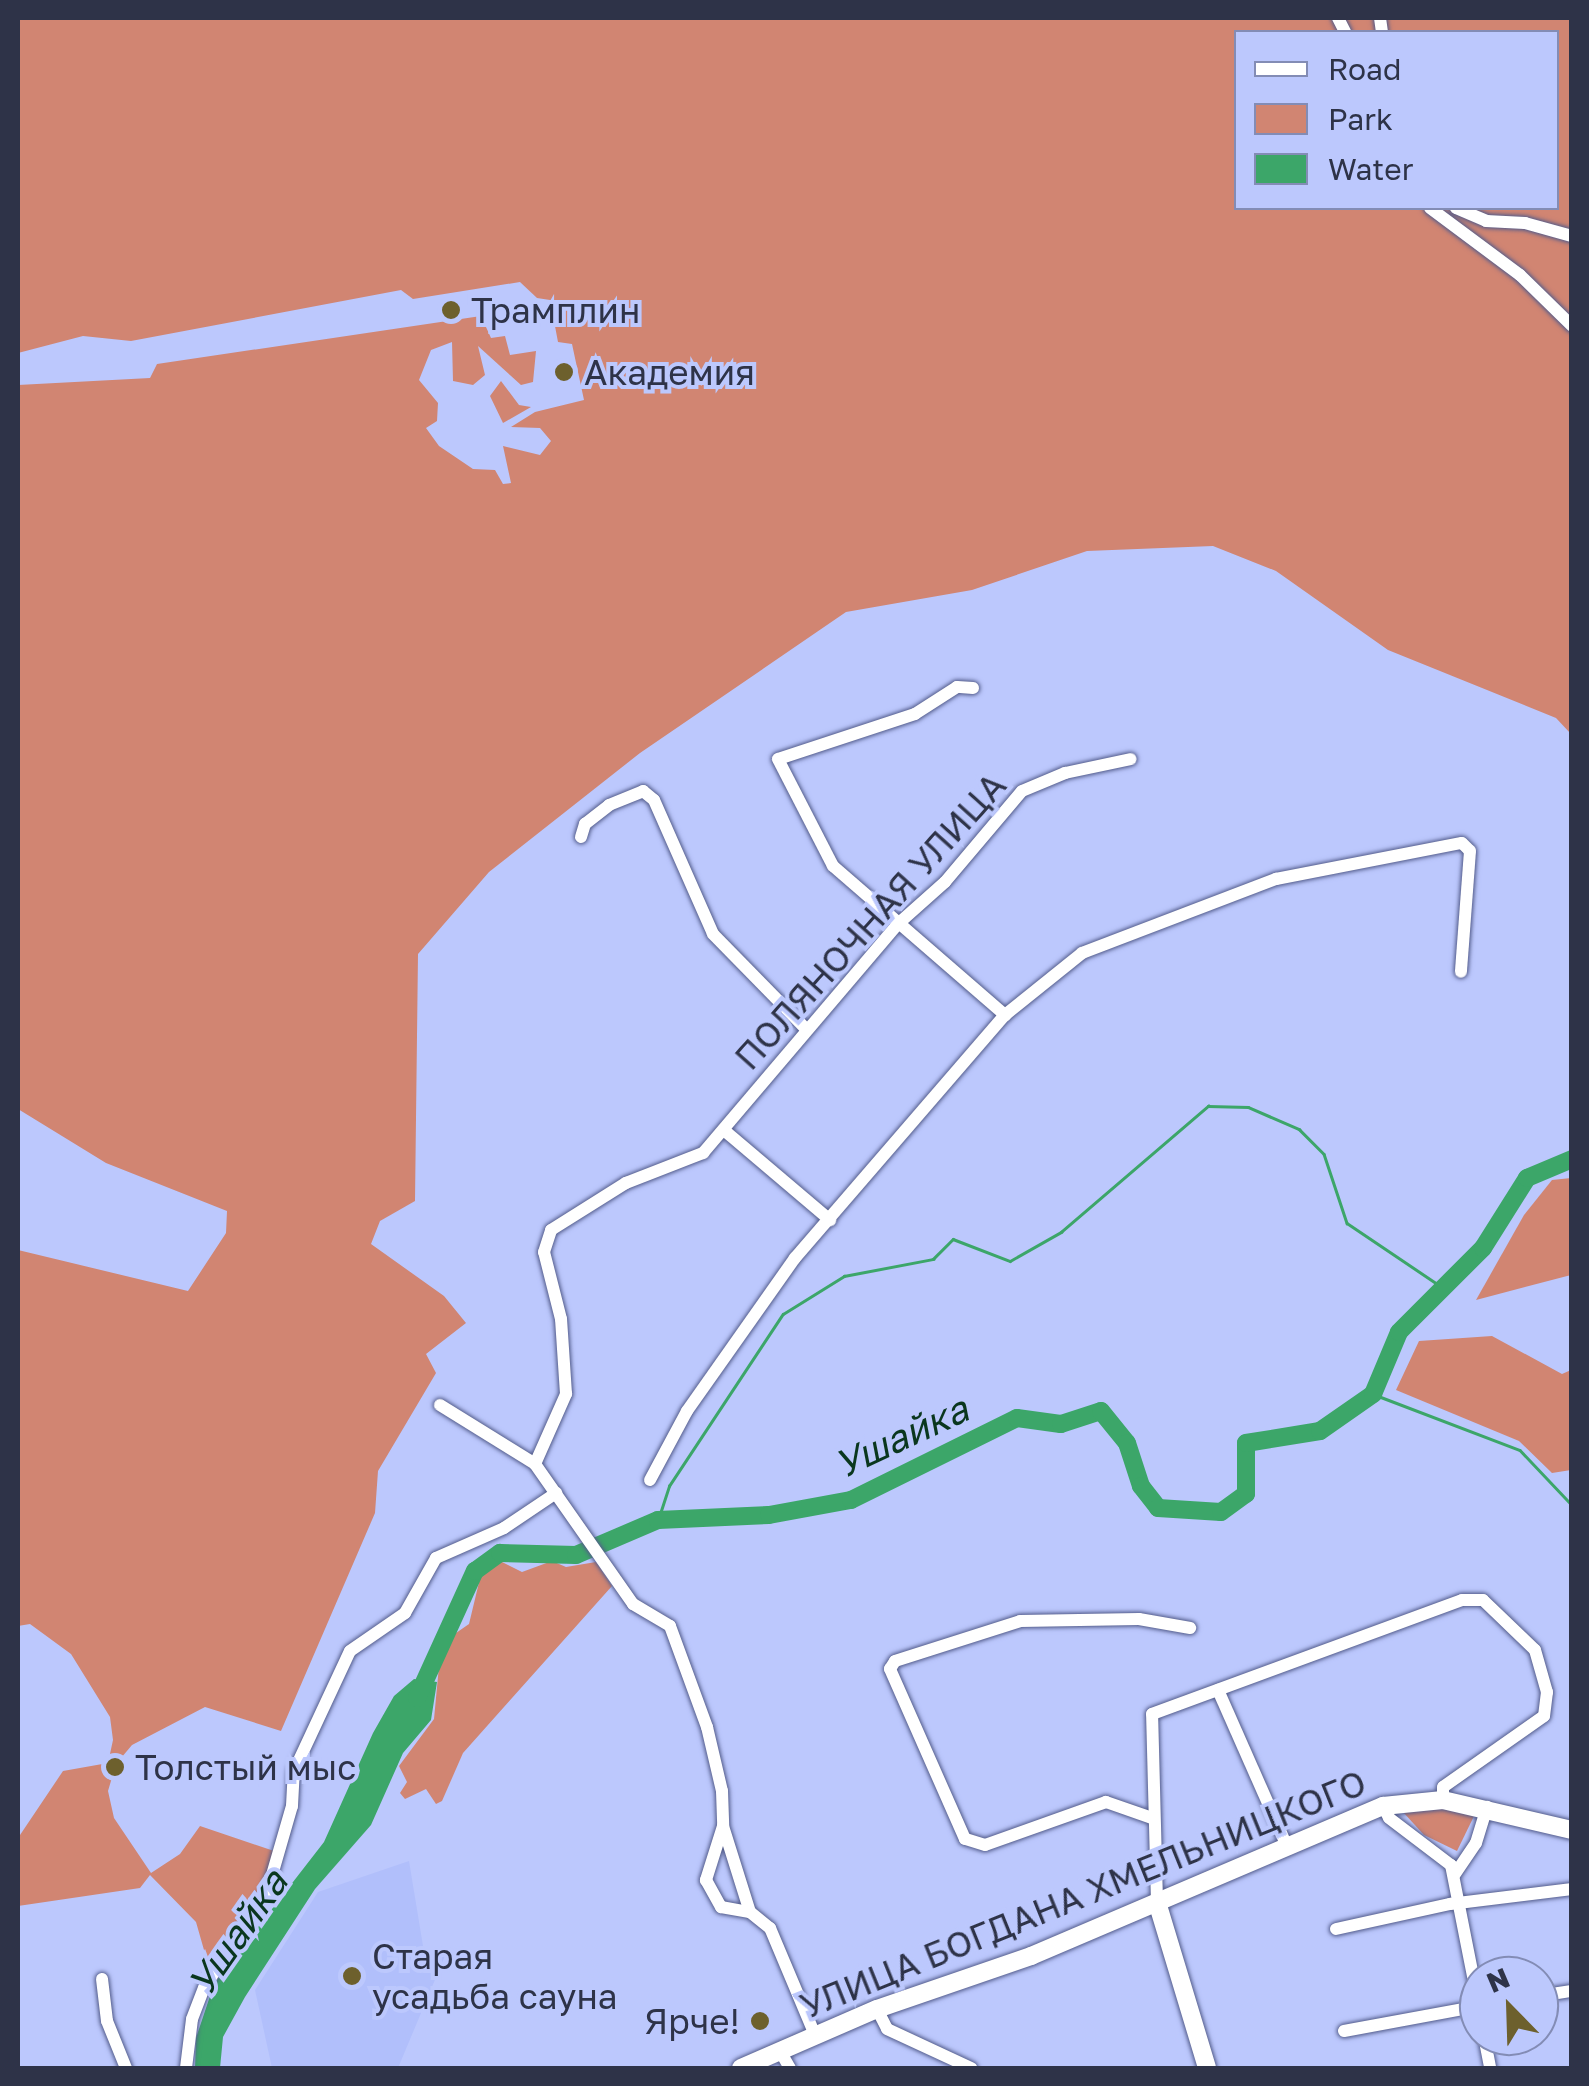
<!DOCTYPE html>
<html>
<head>
<meta charset="utf-8">
<style>
	body { margin:0 }
	#map { position:relative; width:1589px; height:2086px; overflow:hidden; background:#bcc8fd; font-family:"Golos Text",sans-serif }
	div>[style] { position:absolute }
	[style*='--x'] { left:calc(var(--x)*1px); top:calc(var(--y)*1px); width:calc(var(--w)*1px); rotate:calc(var(--a)*1deg) }
	.built>* { inset:0; background:#b1bffb }
	.green>* { inset:0; background:#d18572 }
	.water>* { inset:0; background:#3ca669 }
	.stream>* { height:2.5px; margin:-1.25px; padding:0 1.25px; transform-origin:1.25px; border-radius:1.25px; background:#3ca669 }
	.river>* { height:18px; margin:-9px; padding:0 9px; transform-origin:9px; border-radius:9px; background:#3ca669 }
	.roads { filter:drop-shadow(0 0 2px #535c8b) drop-shadow(0 0 2px #535c8b) }
	.street>* { height:12px; margin:-6px; padding:0 6px; transform-origin:6px; border-radius:6px; background:#fff }
	.secondary>* { height:18px; margin:-9px; padding:0 9px; transform-origin:9px; border-radius:9px; background:#fff }
	.dots>* { width:28px; height:28px; translate:-50% -50%; box-sizing:border-box; border:5px solid #bcc8fd; border-radius:50% }
	span { translate:-50% -50%; white-space:nowrap; text-align:center; line-height:1.15; -webkit-text-stroke:8px #bcc8fd; paint-order:stroke }
	.poi-label { font-size:35px; color:#2e3348 }
	.left { translate:0 -50%; text-align:left }
	.right { translate:-100% -50%; text-align:right }
	.street-label { font-size:35px; color:#2e3348 }
	.water-label { font-size:38px; color:#0a371e; font-style:italic }
	.frame { position:absolute; inset:0; border:20px solid #2e3348; pointer-events:none }
	.legend { position:absolute; left:1234px; top:30px; width:325px; height:180px; box-sizing:border-box; background:#bcc8fd; border:2px solid #838cb5; margin:0; padding:12px 18px; list-style:none; font-size:30px; color:#2e3348 }
	.legend li { display:flex; align-items:center; gap:20px; height:50px }
	.legend b { width:50px; border:2px solid #838cb5 }
	.north { position:absolute; left:1459px; top:1956px; width:100px; height:100px; box-sizing:border-box; background:#bcc8fd; border:2px solid #838cb5; border-radius:50%; rotate:337deg; font-size:28px; font-weight:700; line-height:40px; text-align:center; color:#2e3348 }
	.north::after { content:''; display:block; margin:auto; width:35px; height:45px; background:#6d602d; clip-path:polygon(50% 0,100% 100%,50% 72%,0 100%) }
</style>
</head>
<body>
<div id="map">
	<div class="built">
		<i style="clip-path:polygon(409px 1861px,424px 1952px,447px 1951px,398px 2068px,272px 2068px,255px 1990px,318px 1892px)"></i>
	</div>
	<div class="green">
		<i style="clip-path:polygon(evenodd,18px 18px,1571px 18px,1571px 734px,1556px 718px,1388px 650px,1276px 571px,1213px 546px,1087px 551px,972px 590px,846px 612px,640px 753px,489px 872px,418px 954px,415px 1201px,380px 1221px,371px 1244px,444px 1296px,466px 1323px,426px 1354px,436px 1373px,378px 1471px,375px 1513px,281px 1731px,205px 1707px,132px 1745px,116px 1764px,108px 1791px,114px 1818px,151px 1873px,180px 1854px,200px 1826px,274px 1851px,263px 1886px,208px 1964px,196px 1922px,150px 1875px,140px 1888px,18px 1906px,18px 1838px,63px 1771px,108px 1763px,113px 1740px,110px 1717px,71px 1654px,30px 1624px,18px 1626px,18px 1250px,188px 1291px,226px 1233px,227px 1211px,106px 1163px,18px 1109px,18px 385px,150px 378px,157px 364px,481px 316px,491px 338px,505px 336px,510px 355px,536px 351px,533px 382px,521px 385px,478px 346px,485px 375px,473px 385px,453px 381px,452px 342px,431px 350px,419px 380px,438px 403px,437px 421px,426px 428px,439px 446px,473px 469px,495px 470px,503px 484px,511px 483px,503px 446px,540px 455px,551px 441px,540px 428px,511px 427px,535px 412px,584px 400px,572px 344px,558px 342px,550px 300px,537px 298px,520px 282px,413px 299px,401px 290px,131px 341px,83px 336px,18px 353px,18px 18px,1236px 32px,1556px 32px,1556px 208px,1236px 208px,1236px 32px)"></i>
		<i style="clip-path:polygon(501px 381px,519px 405px,531px 407px,503px 423px,490px 396px)"></i>
		<i style="clip-path:polygon(1571px 1178px,1571px 1275px,1476px 1300px,1524px 1215px,1552px 1180px)"></i>
		<i style="clip-path:polygon(1492px 1336px,1562px 1374px,1571px 1370px,1571px 1470px,1552px 1473px,1519px 1441px,1396px 1390px,1419px 1341px)"></i>
		<i style="clip-path:polygon(500px 1561px,522px 1572px,552px 1561px,566px 1567px,596px 1562px,612px 1586px,463px 1753px,442px 1801px,436px 1804px,426px 1789px,405px 1799px,400px 1793px,407px 1782px,399px 1766px,434px 1719px,439px 1666px,456px 1633px,469px 1624px,481px 1574px)"></i>
		<i style="clip-path:polygon(1445px 1806px,1475px 1814px,1457px 1851px,1424px 1835px,1403px 1812px)"></i>
	</div>
	<div class="water">
		<i style="clip-path:polygon(414px 1679px,437px 1682px,431px 1720px,403px 1753px,371px 1825px,315px 1889px,245px 1997px,223px 2037px,220px 2068px,195px 2068px,196px 2038px,214px 1984px,324px 1842px,373px 1733px,394px 1696px)"></i>
	</div>
	<div class="stream">
		<i style="--x:1373;--y:1394;--w:157;--a:20.9"></i>
		<i style="--x:1520;--y:1450;--w:76;--a:46.6"></i>
		<i style="--x:658;--y:1520;--w:36;--a:-72"></i>
		<i style="--x:669;--y:1486;--w:206;--a:-56.5"></i>
		<i style="--x:783;--y:1314;--w:72;--a:-31.9"></i>
		<i style="--x:844;--y:1276;--w:91;--a:-10.8"></i>
		<i style="--x:933;--y:1259;--w:28;--a:-45"></i>
		<i style="--x:953;--y:1239;--w:61;--a:21.1"></i>
		<i style="--x:1010;--y:1261;--w:59;--a:-29.6"></i>
		<i style="--x:1061;--y:1232;--w:194;--a:-40.6"></i>
		<i style="--x:1208;--y:1106;--w:40;--a:1.4"></i>
		<i style="--x:1248;--y:1107;--w:56;--a:23.3"></i>
		<i style="--x:1299;--y:1129;--w:35;--a:45"></i>
		<i style="--x:1324;--y:1154;--w:73;--a:71.6"></i>
		<i style="--x:1347;--y:1223;--w:118;--a:34"></i>
	</div>
	<div class="river">
		<i style="--x:417;--y:1698;--w:140;--a:-65.5"></i>
		<i style="--x:475;--y:1571;--w:31;--a:-36"></i>
		<i style="--x:500;--y:1553;--w:76;--a:1.5"></i>
		<i style="--x:576;--y:1555;--w:89;--a:-23.1"></i>
		<i style="--x:658;--y:1520;--w:111;--a:-2.6"></i>
		<i style="--x:769;--y:1515;--w:83;--a:-10.4"></i>
		<i style="--x:851;--y:1500;--w:185;--a:-26.3"></i>
		<i style="--x:1017;--y:1418;--w:44;--a:7.8"></i>
		<i style="--x:1061;--y:1424;--w:42;--a:-18"></i>
		<i style="--x:1101;--y:1411;--w:41;--a:50.9"></i>
		<i style="--x:1127;--y:1443;--w:45;--a:72"></i>
		<i style="--x:1141;--y:1486;--w:28;--a:52"></i>
		<i style="--x:1158;--y:1508;--w:63;--a:3.6"></i>
		<i style="--x:1221;--y:1512;--w:31;--a:-36"></i>
		<i style="--x:1246;--y:1494;--w:51;--a:-90"></i>
		<i style="--x:1246;--y:1443;--w:75;--a:-9.2"></i>
		<i style="--x:1320;--y:1431;--w:65;--a:-34.9"></i>
		<i style="--x:1373;--y:1394;--w:67;--a:-67.2"></i>
		<i style="--x:1399;--y:1332;--w:119;--a:-45"></i>
		<i style="--x:1483;--y:1248;--w:83;--a:-57.8"></i>
		<i style="--x:1527;--y:1178;--w:49;--a:-22.9"></i>
	</div>
	<div class="roads">
		<div class="street">
			<i style="--x:1338;--y:18;--w:16;--a:63"></i>
			<i style="--x:1380;--y:18;--w:14;--a:82"></i>
			<i style="--x:1430;--y:208;--w:112;--a:36.7"></i>
			<i style="--x:1520;--y:275;--w:73;--a:44.4"></i>
			<i style="--x:1456;--y:208;--w:33;--a:23"></i>
			<i style="--x:1486;--y:221;--w:39;--a:3"></i>
			<i style="--x:1525;--y:223;--w:49;--a:15.5"></i>
			<i style="--x:973;--y:688;--w:16;--a:-176"></i>
			<i style="--x:957;--y:687;--w:50;--a:147.3"></i>
			<i style="--x:915;--y:714;--w:144;--a:161.8"></i>
			<i style="--x:778;--y:759;--w:120;--a:62.8"></i>
			<i style="--x:833;--y:866;--w:228;--a:40.9"></i>
			<i style="--x:581;--y:837;--w:14;--a:-73"></i>
			<i style="--x:585;--y:824;--w:31;--a:-38"></i>
			<i style="--x:609;--y:805;--w:37;--a:-22"></i>
			<i style="--x:643;--y:791;--w:14;--a:39"></i>
			<i style="--x:654;--y:800;--w:146;--a:66.2"></i>
			<i style="--x:713;--y:934;--w:134;--a:45.6"></i>
			<i style="--x:725;--y:1131;--w:138;--a:40.3"></i>
			<i style="--x:440;--y:1405;--w:112;--a:31.8"></i>
			<i style="--x:535;--y:1464;--w:171;--a:55"></i>
			<i style="--x:633;--y:1604;--w:43;--a:30.7"></i>
			<i style="--x:670;--y:1626;--w:108;--a:69.9"></i>
			<i style="--x:707;--y:1727;--w:66;--a:76.8"></i>
			<i style="--x:722;--y:1791;--w:35;--a:88"></i>
			<i style="--x:723;--y:1826;--w:57;--a:107.5"></i>
			<i style="--x:706;--y:1880;--w:31;--a:61"></i>
			<i style="--x:721;--y:1907;--w:29;--a:10"></i>
			<i style="--x:750;--y:1912;--w:26;--a:39"></i>
			<i style="--x:770;--y:1928;--w:116;--a:67.2"></i>
			<i style="--x:535;--y:1464;--w:77;--a:-66.1"></i>
			<i style="--x:566;--y:1394;--w:75;--a:-93.8"></i>
			<i style="--x:561;--y:1319;--w:69;--a:-104.2"></i>
			<i style="--x:544;--y:1252;--w:23;--a:-72"></i>
			<i style="--x:551;--y:1230;--w:89;--a:-32.1"></i>
			<i style="--x:626;--y:1183;--w:83;--a:-21.3"></i>
			<i style="--x:703;--y:1153;--w:302;--a:-49.6"></i>
			<i style="--x:899;--y:923;--w:62;--a:-41.7"></i>
			<i style="--x:945;--y:882;--w:119;--a:-49.8"></i>
			<i style="--x:1022;--y:791;--w:47;--a:-22.7"></i>
			<i style="--x:1065;--y:773;--w:67;--a:-12"></i>
			<i style="--x:650;--y:1480;--w:78;--a:-61.8"></i>
			<i style="--x:687;--y:1411;--w:187;--a:-54.8"></i>
			<i style="--x:795;--y:1258;--w:321;--a:-49.2"></i>
			<i style="--x:1005;--y:1015;--w:99;--a:-38.8"></i>
			<i style="--x:1082;--y:953;--w:208;--a:-20.9"></i>
			<i style="--x:1276;--y:879;--w:189;--a:-11"></i>
			<i style="--x:1462;--y:843;--w:11;--a:45"></i>
			<i style="--x:1470;--y:851;--w:121;--a:94.3"></i>
			<i style="--x:1218;--y:1690;--w:168;--a:66.2"></i>
			<i style="--x:1383;--y:1806;--w:13;--a:63"></i>
			<i style="--x:1389;--y:1818;--w:78;--a:37.2"></i>
			<i style="--x:1451;--y:1865;--w:145;--a:78.8"></i>
			<i style="--x:1152;--y:1818;--w:49;--a:-160.8"></i>
			<i style="--x:1106;--y:1802;--w:128;--a:160.4"></i>
			<i style="--x:985;--y:1845;--w:21;--a:-163"></i>
			<i style="--x:965;--y:1839;--w:186;--a:-113.8"></i>
			<i style="--x:890;--y:1669;--w:9;--a:-58"></i>
			<i style="--x:895;--y:1661;--w:131;--a:-17.7"></i>
			<i style="--x:1020;--y:1621;--w:119;--a:-1"></i>
			<i style="--x:1139;--y:1619;--w:52;--a:10"></i>
			<i style="--x:723;--y:1826;--w:90;--a:72.6"></i>
			<i style="--x:1455;--y:1874;--w:37;--a:-56"></i>
			<i style="--x:1476;--y:1843;--w:38;--a:-73"></i>
			<i style="--x:1157;--y:1902;--w:188;--a:-91.5"></i>
			<i style="--x:1152;--y:1714;--w:330;--a:-20.2"></i>
			<i style="--x:1462;--y:1600;--w:21;--a:0"></i>
			<i style="--x:1483;--y:1600;--w:72;--a:43.9"></i>
			<i style="--x:1535;--y:1650;--w:44;--a:74.1"></i>
			<i style="--x:1547;--y:1692;--w:24;--a:97"></i>
			<i style="--x:1544;--y:1716;--w:123;--a:144.9"></i>
			<i style="--x:1443;--y:1787;--w:13;--a:90"></i>
			<i style="--x:1336;--y:1929;--w:117;--a:-12.4"></i>
			<i style="--x:1450;--y:1904;--w:123;--a:-7"></i>
			<i style="--x:102;--y:1979;--w:42;--a:83.2"></i>
			<i style="--x:107;--y:2021;--w:51;--a:68"></i>
			<i style="--x:1539;--y:1996;--w:33;--a:-9"></i>
			<i style="--x:877;--y:2009;--w:22;--a:63"></i>
			<i style="--x:887;--y:2029;--w:93;--a:24.9"></i>
			<i style="--x:1344;--y:2031;--w:137;--a:-10.5"></i>
			<i style="--x:1484;--y:2036;--w:33;--a:79"></i>
			<i style="--x:780;--y:2051;--w:20;--a:60"></i>
			<i style="--x:186;--y:2068;--w:49;--a:-83"></i>
			<i style="--x:192;--y:2019;--w:33;--a:-69"></i>
			<i style="--x:204;--y:1988;--w:118;--a:-57.1"></i>
			<i style="--x:268;--y:1889;--w:86;--a:-73.9"></i>
			<i style="--x:292;--y:1806;--w:35;--a:-87"></i>
			<i style="--x:294;--y:1771;--w:132;--a:-65"></i>
			<i style="--x:350;--y:1651;--w:67;--a:-34.6"></i>
			<i style="--x:405;--y:1613;--w:63;--a:-60.6"></i>
			<i style="--x:436;--y:1558;--w:74;--a:-23.8"></i>
			<i style="--x:504;--y:1528;--w:63;--a:-33.9"></i>
		</div>
		<div class="secondary">
			<i style="--x:1157;--y:1902;--w:173;--a:73.2"></i>
			<i style="--x:741;--y:2068;--w:148;--a:-23.5"></i>
			<i style="--x:877;--y:2009;--w:163;--a:-19"></i>
			<i style="--x:1031;--y:1956;--w:383;--a:-23.1"></i>
			<i style="--x:1383;--y:1806;--w:60;--a:-5.7"></i>
			<i style="--x:1443;--y:1800;--w:132;--a:13.1"></i>
		</div>
	</div>
	<div class="dots">
		<i style="left:451px;top:310px;background:#6d602d"></i>
		<i style="left:564px;top:372px;background:#6d602d"></i>
		<i style="left:115px;top:1767px;background:#6d602d"></i>
		<i style="left:352px;top:1976px;background:#6d602d"></i>
		<i style="left:760px;top:2021px;background:#6d602d"></i>
	</div>
	<div class="poi-label">
		<span class="left" style="left:471px;top:310px">Трамплин</span>
		<span class="left" style="left:584px;top:372px">Академия</span>
		<span class="left" style="left:135px;top:1767px">Толстый мыс</span>
		<span class="left" style="left:372px;top:1976px">Старая<br>усадьба сауна</span>
		<span class="right" style="left:740px;top:2021px">Ярче!</span>
	</div>
	<div class="street-label">
		<span style="left:870px;top:921px;rotate:-48deg">ПОЛЯНОЧНАЯ УЛИЦА</span>
		<span style="left:1083px;top:1894px;rotate:-22deg">УЛИЦА БОГДАНА ХМЕЛЬНИЦКОГО</span>
	</div>
	<div class="water-label">
		<span style="left:901px;top:1436px;rotate:-25deg">Ушайка</span>
		<span style="left:237px;top:1932px;rotate:-55deg">Ушайка</span>
	</div>
	<div class="frame"></div>
	<ul class="legend">
	<li><b style="height:12px;background:#fff"></b>Road</li>
	<li><b style="height:28px;background:#d18572"></b>Park</li>
	<li><b style="height:28px;background:#3ca669"></b>Water</li>
	</ul>
	<div class="north">N</div>
</div>
</body>
</html>
